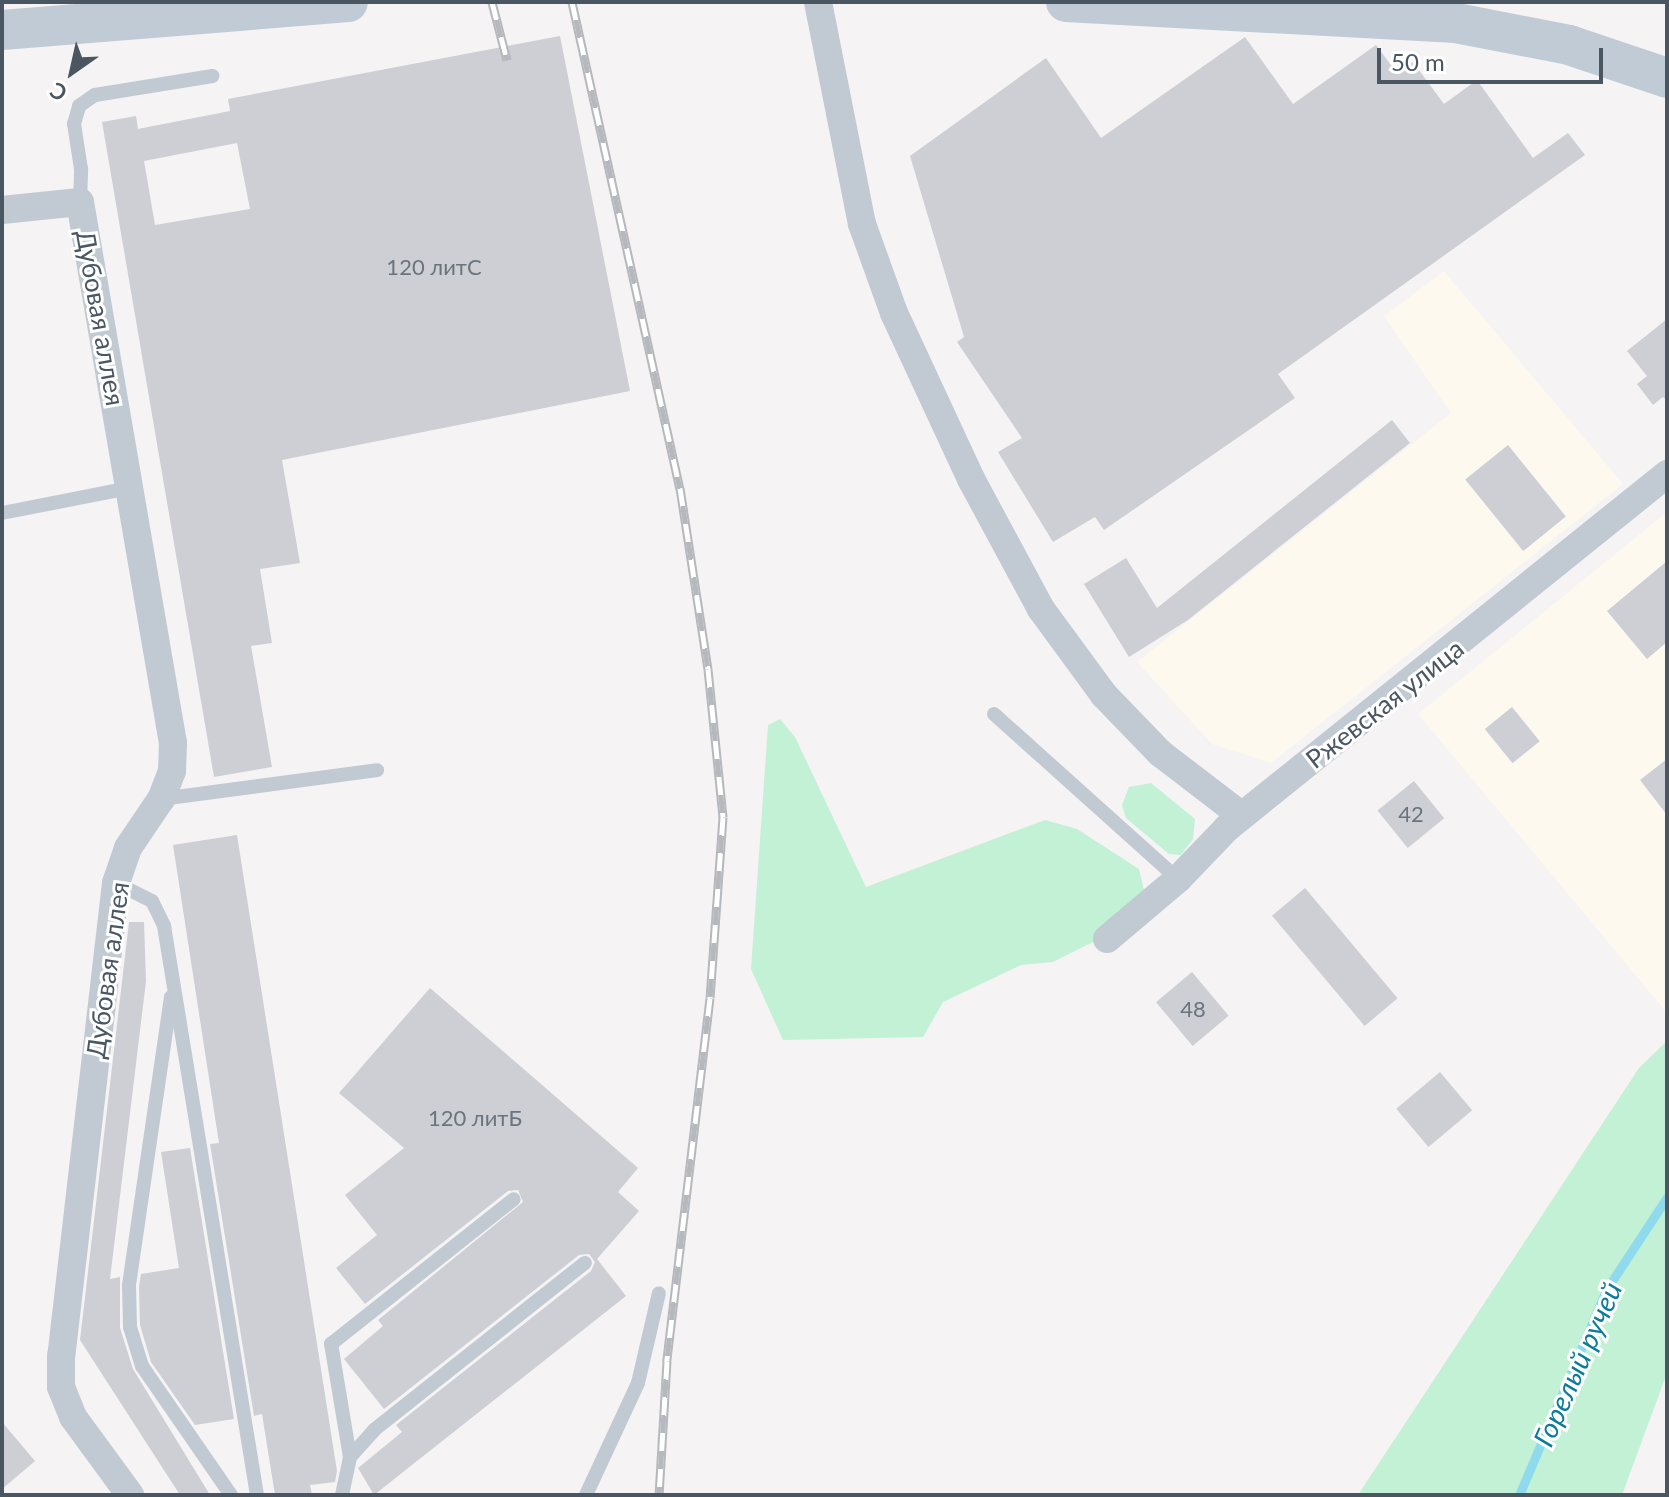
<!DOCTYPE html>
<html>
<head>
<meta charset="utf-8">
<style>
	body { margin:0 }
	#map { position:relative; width:1669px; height:1497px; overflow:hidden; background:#f5f3f3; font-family:Lato,sans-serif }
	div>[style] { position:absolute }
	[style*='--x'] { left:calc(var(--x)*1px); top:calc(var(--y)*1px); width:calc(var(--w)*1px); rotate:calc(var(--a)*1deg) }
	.commercial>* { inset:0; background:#fdf9ef }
	.green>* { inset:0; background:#c3f1d5 }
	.stream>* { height:9px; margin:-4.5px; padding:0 4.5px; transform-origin:4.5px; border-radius:4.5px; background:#90daee }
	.building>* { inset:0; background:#cdcfd5; transform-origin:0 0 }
	.service>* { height:14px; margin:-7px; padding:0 7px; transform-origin:7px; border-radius:7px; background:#c1cad2 }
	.minor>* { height:28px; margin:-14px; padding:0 14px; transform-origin:14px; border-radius:14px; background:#c1cad2 }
	.secondary>* { height:40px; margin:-20px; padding:0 20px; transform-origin:20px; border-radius:20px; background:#c1cbd6 }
	.rail>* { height:9px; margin-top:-4.5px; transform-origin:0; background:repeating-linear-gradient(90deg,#fff 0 18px,#b5b8bd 0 36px); box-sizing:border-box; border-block:2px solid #b5b8bd }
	span { translate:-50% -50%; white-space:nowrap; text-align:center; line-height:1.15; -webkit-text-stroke:6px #fff; paint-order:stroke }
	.number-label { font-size:22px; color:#6b747e }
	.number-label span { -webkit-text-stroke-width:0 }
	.street-label { font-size:26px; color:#4a5661 }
	.water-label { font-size:28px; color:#0c7c9b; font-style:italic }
	.frame { position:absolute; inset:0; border:4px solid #4a5661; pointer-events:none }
	.north { position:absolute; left:32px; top:32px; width:80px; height:80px; -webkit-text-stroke:6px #fff; paint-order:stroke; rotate:214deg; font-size:22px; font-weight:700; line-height:32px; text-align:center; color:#4a5661 }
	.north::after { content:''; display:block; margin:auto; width:28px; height:36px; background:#4a5661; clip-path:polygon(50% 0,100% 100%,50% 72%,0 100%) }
	.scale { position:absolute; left:1377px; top:48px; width:226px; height:36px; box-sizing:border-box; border:4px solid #4a5661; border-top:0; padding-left:10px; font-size:24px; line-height:28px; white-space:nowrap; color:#4a5661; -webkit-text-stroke:6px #fff; paint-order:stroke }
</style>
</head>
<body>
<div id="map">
	<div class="commercial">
		<i style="clip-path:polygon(1444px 271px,1623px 484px,1271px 763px,1212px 744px,1137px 662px,1451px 413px,1384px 316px)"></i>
		<i style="clip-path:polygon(1667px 512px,1667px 1013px,1418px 714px)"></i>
	</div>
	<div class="green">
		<i style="clip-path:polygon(780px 719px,795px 737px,866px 887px,1045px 820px,1077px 829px,1139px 869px,1144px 890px,1093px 942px,1053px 962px,1021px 965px,943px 1002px,923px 1037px,783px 1040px,751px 969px,768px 725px)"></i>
		<i style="clip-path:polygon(1151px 783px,1195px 819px,1193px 839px,1181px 855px,1169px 854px,1126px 818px,1122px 805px,1129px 787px)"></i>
		<i style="clip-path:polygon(1667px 1041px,1667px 1373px,1622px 1495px,1358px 1495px,1639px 1068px)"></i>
	</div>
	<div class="stream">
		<i style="--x:1519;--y:1495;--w:223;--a:-67"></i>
		<i style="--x:1606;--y:1290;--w:111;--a:-56.7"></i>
	</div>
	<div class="building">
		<i style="clip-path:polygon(evenodd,560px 36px,630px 391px,282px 460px,300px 563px,260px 569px,272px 643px,251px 646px,272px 767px,214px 777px,102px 122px,136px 116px,138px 129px,230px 111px,228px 99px,560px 36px,237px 143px,250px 209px,155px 225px,144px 161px,237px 143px)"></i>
		<i style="clip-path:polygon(1245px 37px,1293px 104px,1376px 45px,1397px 73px,1413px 62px,1444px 104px,1477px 80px,1533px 158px,1568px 133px,1585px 155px,1278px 374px,1295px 398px,1104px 530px,1095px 517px,1053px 542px,998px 452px,1022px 438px,957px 342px,964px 337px,910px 156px,1046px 58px,1101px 138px)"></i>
		<i style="clip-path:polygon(1667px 319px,1667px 401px,1663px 397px,1653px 405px,1637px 384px,1647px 376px,1627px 351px)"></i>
		<i style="clip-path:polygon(1392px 420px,1410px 443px,1188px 620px,1129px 657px,1084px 584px,1126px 558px,1157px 608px)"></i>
		<i style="left:1508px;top:445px;width:92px;height:55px;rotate:51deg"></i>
		<i style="clip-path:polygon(1667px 561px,1667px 642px,1647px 659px,1607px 611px)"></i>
		<i style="left:1512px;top:707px;width:44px;height:35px;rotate:51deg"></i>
		<i style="clip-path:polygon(1667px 759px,1667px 815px,1640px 780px)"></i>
		<i style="left:1414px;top:781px;width:48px;height:47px;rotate:51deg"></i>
		<i style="clip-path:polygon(237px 835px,337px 1471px,335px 1482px,310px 1485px,312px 1495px,275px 1495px,262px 1414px,254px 1416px,210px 1144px,219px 1143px,173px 845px)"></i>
		<i style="left:1305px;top:888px;width:144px;height:43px;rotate:50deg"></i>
		<i style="clip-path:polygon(129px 922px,144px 922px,146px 981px,110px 1279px,120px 1277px,120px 1328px,133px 1369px,210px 1495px,180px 1495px,80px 1340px)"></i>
		<i style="left:1192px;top:972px;width:57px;height:47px;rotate:50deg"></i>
		<i style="clip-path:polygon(430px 988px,638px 1168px,618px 1192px,639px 1211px,597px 1259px,626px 1296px,374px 1495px,358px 1468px,402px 1432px,396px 1425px,591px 1271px,595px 1262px,589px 1254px,579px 1255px,384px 1409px,344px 1359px,383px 1326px,378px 1320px,523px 1202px,518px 1190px,508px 1191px,365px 1304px,336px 1268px,377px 1235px,345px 1195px,404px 1148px,339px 1093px)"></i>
		<i style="left:1440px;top:1072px;width:50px;height:57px;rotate:50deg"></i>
		<i style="clip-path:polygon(190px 1148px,234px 1419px,195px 1425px,151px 1362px,140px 1325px,139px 1287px,141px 1274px,179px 1268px,161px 1152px)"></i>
		<i style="clip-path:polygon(2px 1422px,35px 1461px,2px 1489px)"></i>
	</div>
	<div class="service">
		<i style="--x:80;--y:202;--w:33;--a:-88"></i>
		<i style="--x:81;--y:169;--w:46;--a:-98.8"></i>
		<i style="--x:74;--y:124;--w:19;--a:-74"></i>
		<i style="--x:79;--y:106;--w:19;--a:-35"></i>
		<i style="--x:95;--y:95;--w:119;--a:-9.2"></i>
		<i style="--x:2;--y:513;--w:129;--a:-11.1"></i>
		<i style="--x:994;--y:714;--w:247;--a:41.9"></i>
		<i style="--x:161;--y:799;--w:218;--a:-7.6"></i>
		<i style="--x:116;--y:883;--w:40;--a:26.6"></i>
		<i style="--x:152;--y:901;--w:28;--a:64"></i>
		<i style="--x:164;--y:926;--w:577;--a:80.72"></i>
		<i style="--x:171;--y:997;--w:292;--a:98.3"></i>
		<i style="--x:129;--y:1286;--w:41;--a:88.6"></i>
		<i style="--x:130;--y:1327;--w:41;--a:72.9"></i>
		<i style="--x:142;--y:1366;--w:157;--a:55.4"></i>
		<i style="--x:350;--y:1457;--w:36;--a:-48"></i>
		<i style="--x:374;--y:1430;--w:269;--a:-38.4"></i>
		<i style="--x:342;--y:1495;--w:39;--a:-78"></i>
		<i style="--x:350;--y:1457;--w:115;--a:-99.5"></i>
		<i style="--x:331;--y:1344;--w:233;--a:-38.4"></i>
		<i style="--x:586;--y:1495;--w:123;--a:-65.1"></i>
		<i style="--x:638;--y:1383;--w:92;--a:-76.9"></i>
	</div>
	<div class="minor">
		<i style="--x:818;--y:2;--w:226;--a:78.8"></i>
		<i style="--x:862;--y:224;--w:95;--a:70.2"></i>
		<i style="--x:894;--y:313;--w:183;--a:65.1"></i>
		<i style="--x:971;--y:479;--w:148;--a:61.7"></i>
		<i style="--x:1041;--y:609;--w:107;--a:53.8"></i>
		<i style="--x:1104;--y:695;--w:81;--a:46"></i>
		<i style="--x:1160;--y:753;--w:103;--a:37.5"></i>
		<i style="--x:2;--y:210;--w:78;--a:-5.9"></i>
		<i style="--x:80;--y:202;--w:549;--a:80.25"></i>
		<i style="--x:173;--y:743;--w:28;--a:92"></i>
		<i style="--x:172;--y:771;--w:30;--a:111"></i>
		<i style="--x:161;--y:799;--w:59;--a:124"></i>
		<i style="--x:128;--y:848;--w:37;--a:109"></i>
		<i style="--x:116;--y:883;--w:476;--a:96.6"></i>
		<i style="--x:61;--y:1356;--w:31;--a:90"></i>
		<i style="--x:61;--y:1387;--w:32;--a:68"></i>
		<i style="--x:73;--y:1417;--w:97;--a:53.8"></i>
		<i style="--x:1107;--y:939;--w:93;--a:-40.2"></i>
		<i style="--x:1178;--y:879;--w:71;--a:-46.1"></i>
		<i style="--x:1227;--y:828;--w:565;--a:-38.82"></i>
	</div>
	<div class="secondary">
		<i style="--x:1066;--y:2;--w:391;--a:3.1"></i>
		<i style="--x:1456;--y:23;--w:115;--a:11"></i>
		<i style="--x:1569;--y:45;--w:103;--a:18.6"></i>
		<i style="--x:2;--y:30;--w:347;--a:-4.6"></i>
	</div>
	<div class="rail">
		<i style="--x:492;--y:2;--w:60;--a:75.5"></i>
		<i style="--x:572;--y:2;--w:498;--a:77.5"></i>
		<i style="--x:680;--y:488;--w:183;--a:81.2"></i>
		<i style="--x:708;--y:669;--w:149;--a:84.2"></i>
		<i style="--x:723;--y:817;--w:181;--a:94.1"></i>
		<i style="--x:710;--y:998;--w:366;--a:96.8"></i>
		<i style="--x:667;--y:1361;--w:134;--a:93.4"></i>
	</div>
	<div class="number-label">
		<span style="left:434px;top:267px">120 литС</span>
		<span style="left:1411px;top:814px">42</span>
		<span style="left:1193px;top:1009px">48</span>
		<span style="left:475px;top:1118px">120 литБ</span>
	</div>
	<div class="street-label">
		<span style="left:100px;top:318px;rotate:80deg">Дубовая аллея</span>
		<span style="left:1385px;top:704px;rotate:-38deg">Ржевская улица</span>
		<span style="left:108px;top:970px;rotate:-82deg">Дубовая аллея</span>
	</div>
	<div class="water-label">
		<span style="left:1577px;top:1364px;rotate:-66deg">Горелый ручей</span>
	</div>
	<div class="frame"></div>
	<div class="north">С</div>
	<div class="scale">50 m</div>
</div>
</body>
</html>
